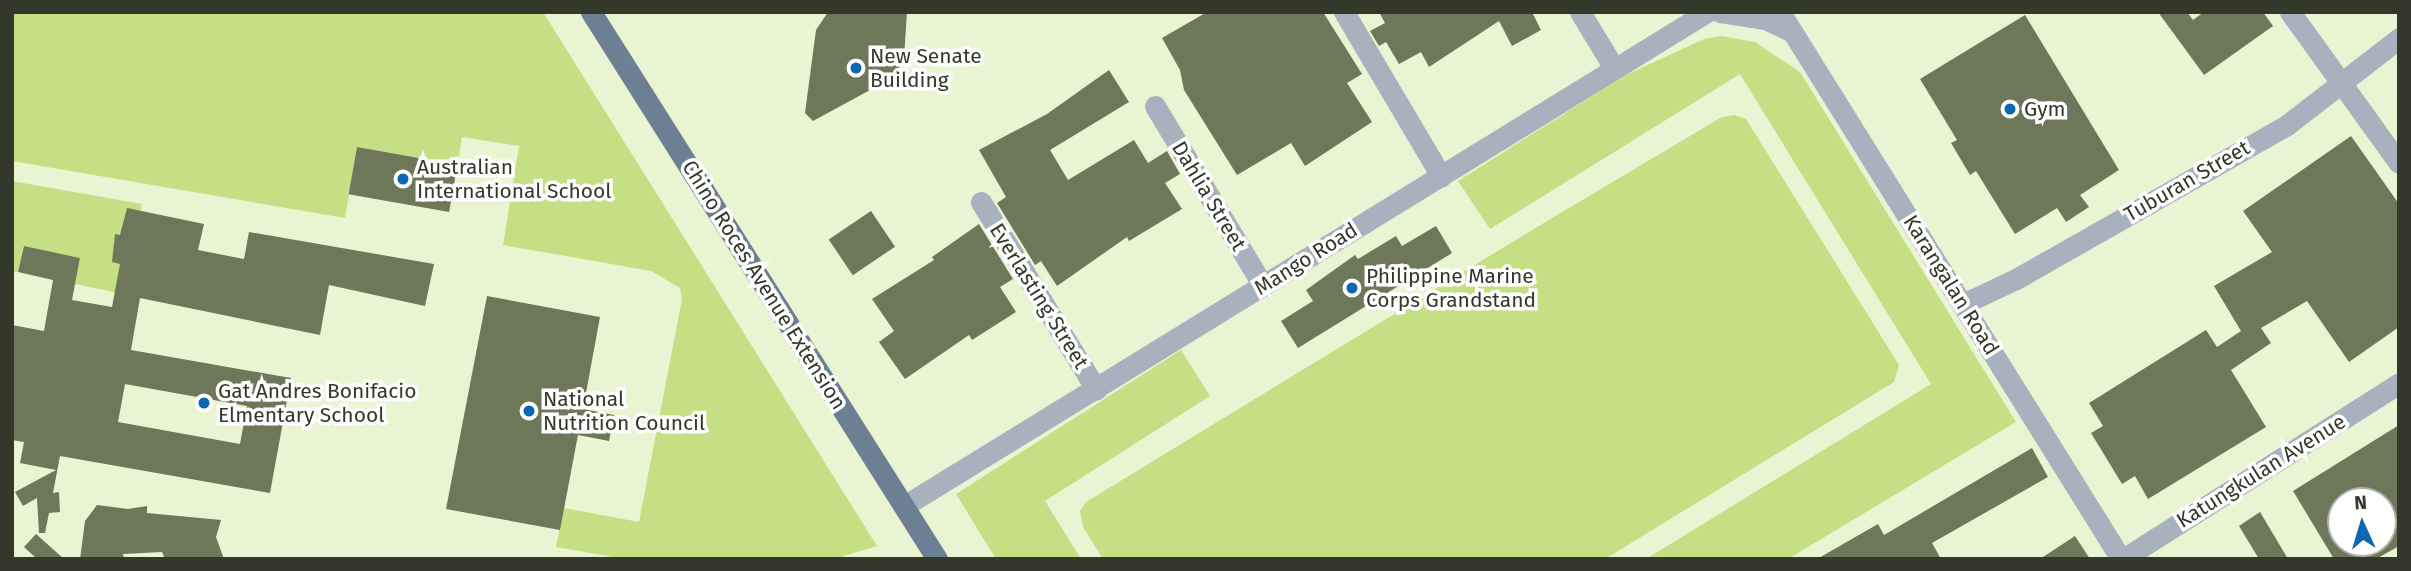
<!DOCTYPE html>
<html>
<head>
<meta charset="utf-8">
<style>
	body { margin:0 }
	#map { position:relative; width:2411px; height:571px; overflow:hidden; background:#e9f4d3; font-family:"Fira Sans",sans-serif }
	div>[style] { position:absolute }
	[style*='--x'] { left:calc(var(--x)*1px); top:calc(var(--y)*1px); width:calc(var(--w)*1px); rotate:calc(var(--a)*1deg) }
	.green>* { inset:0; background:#c5df85 }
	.building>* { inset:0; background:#6e7759; transform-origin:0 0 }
	.minor>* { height:21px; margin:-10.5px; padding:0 10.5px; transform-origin:10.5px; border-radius:10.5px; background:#a7b2be }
	.major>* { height:21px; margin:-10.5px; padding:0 10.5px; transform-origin:10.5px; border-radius:10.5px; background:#6c7f93 }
	.dots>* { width:19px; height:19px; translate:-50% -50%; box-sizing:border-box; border:4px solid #fff; border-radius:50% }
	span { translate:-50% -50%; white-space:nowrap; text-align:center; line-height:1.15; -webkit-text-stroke:7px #fff; paint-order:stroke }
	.poi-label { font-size:21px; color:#34382b }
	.left { translate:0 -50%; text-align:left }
	.street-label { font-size:21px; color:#34382b }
	.frame { position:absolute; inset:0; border:14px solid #34382b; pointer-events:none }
	.north { position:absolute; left:2327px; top:487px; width:70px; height:70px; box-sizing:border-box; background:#fff; border:2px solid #aeafaa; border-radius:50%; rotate:356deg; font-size:19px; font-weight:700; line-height:28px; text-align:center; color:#34382b }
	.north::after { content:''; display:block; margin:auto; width:24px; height:32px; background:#0a67b4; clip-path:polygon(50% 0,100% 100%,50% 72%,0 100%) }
</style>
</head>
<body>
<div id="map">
	<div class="green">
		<i style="clip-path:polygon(12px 12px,543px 12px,877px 546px,834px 559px,613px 557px,556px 547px,564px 508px,639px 522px,682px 299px,680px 288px,651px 271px,503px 245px,519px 146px,462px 137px,458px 164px,357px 147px,345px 218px,12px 161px)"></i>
		<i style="clip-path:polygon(1721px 36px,1755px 42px,1800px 72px,2016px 422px,1788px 559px,1646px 559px,1931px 384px,1740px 74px,1490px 229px,1458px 181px,1624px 76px,1704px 39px)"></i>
		<i style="clip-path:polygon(1734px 115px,1746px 119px,1899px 365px,1894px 382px,1605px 559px,1103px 559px,1083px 527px,1080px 511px,1086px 502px,1547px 221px,1722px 117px)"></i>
		<i style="clip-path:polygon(12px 181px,142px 204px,123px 294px,75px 284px,80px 258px,24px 246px,18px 272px,12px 271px)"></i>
		<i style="clip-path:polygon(1181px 350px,1210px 396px,1045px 501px,1081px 559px,996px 559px,956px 494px)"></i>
	</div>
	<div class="building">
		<i style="clip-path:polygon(828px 12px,907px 12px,904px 57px,894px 77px,813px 121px,805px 113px,816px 30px)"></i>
		<i style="clip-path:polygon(1207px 12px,1323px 12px,1362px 74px,1347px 83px,1372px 122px,1305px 166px,1291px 143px,1237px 175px,1184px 90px,1180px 70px,1162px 38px)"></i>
		<i style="clip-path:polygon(1379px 12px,1532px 12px,1541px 30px,1512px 46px,1499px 21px,1429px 67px,1421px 52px,1399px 64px,1386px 42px,1379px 46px,1370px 31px,1385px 23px)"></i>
		<i style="clip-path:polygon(2158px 12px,2187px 12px,2193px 20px,2204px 12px,2263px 12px,2273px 26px,2204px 75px)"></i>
		<i style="clip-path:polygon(2025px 15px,2119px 170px,2080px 195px,2089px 207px,2066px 222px,2057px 208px,2015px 234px,1976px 171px,1970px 175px,1951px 143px,1957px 140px,1920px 79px)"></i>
		<i style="clip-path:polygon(1109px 70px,1129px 102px,1050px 150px,1068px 180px,1134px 140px,1148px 163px,1167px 151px,1180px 174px,1165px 183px,1182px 209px,1129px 241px,1127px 237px,1057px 286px,1041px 261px,1035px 265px,997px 203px,1006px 197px,979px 150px,1047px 114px)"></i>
		<i style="clip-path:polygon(2351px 136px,2399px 204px,2399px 327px,2349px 362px,2307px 301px,2261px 328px,2271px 343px,2231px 370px,2266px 427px,2148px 499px,2135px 476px,2122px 484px,2091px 433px,2103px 426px,2089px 403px,2206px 330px,2217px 347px,2241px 331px,2214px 286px,2272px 252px,2243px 211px)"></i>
		<i style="left:357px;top:147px;width:102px;height:48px;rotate:10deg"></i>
		<i style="clip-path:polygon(evenodd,127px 208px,204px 224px,198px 250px,244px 259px,249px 232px,434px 264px,425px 306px,329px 285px,320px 335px,140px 298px,131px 350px,291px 378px,270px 493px,60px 456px,53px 493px,59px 492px,60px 512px,49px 513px,45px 533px,39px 533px,37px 498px,23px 506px,15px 492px,56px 470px,20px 463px,24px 442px,12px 440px,12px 325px,44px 331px,53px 280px,18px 272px,24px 246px,80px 258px,72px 300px,112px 307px,120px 264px,112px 262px,115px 234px,120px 235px,127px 208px,125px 384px,247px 406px,240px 444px,118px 422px,125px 384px)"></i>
		<i style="left:871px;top:211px;width:43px;height:51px;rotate:56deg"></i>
		<i style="clip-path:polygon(979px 224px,1013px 279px,1000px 287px,1016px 312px,972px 340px,969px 335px,905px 379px,879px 342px,894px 331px,872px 299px,934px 260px,932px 257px)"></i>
		<i style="clip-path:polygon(1436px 226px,1452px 253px,1298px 348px,1281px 321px,1313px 301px,1306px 290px,1355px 255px,1358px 259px,1396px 236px,1402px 246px)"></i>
		<i style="clip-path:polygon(487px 296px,600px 317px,583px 409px,614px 415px,609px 441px,578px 435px,560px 530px,446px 509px)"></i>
		<i style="clip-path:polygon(evenodd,2399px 425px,2399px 546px,2376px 559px,2334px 559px,2293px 491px,2399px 425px,2341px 501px,2383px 501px,2383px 543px,2341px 543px,2341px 501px)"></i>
		<i style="clip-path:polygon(2032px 448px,2048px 477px,1932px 543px,1941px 559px,1817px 559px,1878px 524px,1884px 535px)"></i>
		<i style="clip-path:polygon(97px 505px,128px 509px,147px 506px,147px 513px,221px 520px,216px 537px,224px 559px,165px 559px,162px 552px,123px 554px,124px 559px,80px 559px,85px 521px)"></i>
		<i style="clip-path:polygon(2260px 512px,2288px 559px,2259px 559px,2239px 526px)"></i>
		<i style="clip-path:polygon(36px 534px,64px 559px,37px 559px,24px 547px)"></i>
		<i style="clip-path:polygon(2075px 536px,2090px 559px,2040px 559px)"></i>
	</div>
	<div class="minor">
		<i style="--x:1344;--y:12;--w:191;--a:59.4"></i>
		<i style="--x:1580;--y:12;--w:66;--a:58.7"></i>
		<i style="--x:1720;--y:12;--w:46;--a:8.8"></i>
		<i style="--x:1765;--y:19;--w:29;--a:25"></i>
		<i style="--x:1780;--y:12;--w:645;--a:58.06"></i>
		<i style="--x:2290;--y:12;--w:186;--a:54.2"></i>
		<i style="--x:1155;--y:106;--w:210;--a:59"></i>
		<i style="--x:981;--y:202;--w:220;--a:58.4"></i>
		<i style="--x:1963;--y:304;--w:59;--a:-25.3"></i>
		<i style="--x:2016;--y:279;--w:312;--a:-29.6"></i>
		<i style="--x:2287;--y:125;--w:142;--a:-37.8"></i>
		<i style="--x:904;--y:506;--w:943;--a:-31.6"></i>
		<i style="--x:2123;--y:559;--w:327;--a:-32.5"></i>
	</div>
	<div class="major">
		<i style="--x:591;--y:12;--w:647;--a:57.68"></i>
	</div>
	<div class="dots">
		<i style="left:856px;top:68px;background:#0a67b4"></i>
		<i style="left:2010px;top:109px;background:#0a67b4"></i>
		<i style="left:403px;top:179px;background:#0a67b4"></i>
		<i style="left:1352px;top:288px;background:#0a67b4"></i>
		<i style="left:204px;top:403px;background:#0a67b4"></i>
		<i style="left:529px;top:411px;background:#0a67b4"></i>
	</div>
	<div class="poi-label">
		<span class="left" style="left:870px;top:68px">New Senate<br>Building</span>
		<span class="left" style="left:2024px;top:109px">Gym</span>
		<span class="left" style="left:417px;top:179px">Australian<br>International School</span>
		<span class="left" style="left:1366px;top:288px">Philippine Marine<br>Corps Grandstand</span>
		<span class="left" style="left:218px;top:403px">Gat Andres Bonifacio<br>Elmentary School</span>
		<span class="left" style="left:543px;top:411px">National<br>Nutrition Council</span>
	</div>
	<div class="street-label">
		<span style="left:2187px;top:181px;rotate:-30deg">Tuburan Street</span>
		<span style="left:1209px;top:196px;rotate:59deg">Dahlia Street</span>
		<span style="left:1306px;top:259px;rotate:-32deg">Mango Road</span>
		<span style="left:764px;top:285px;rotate:58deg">Chino Roces Avenue Extension</span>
		<span style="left:1951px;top:285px;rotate:58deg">Karangalan Road</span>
		<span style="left:1039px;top:296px;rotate:58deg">Everlasting Street</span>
		<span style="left:2261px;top:471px;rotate:-32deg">Katungkulan Avenue</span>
	</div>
	<div class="frame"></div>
	<div class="north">N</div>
</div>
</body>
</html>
